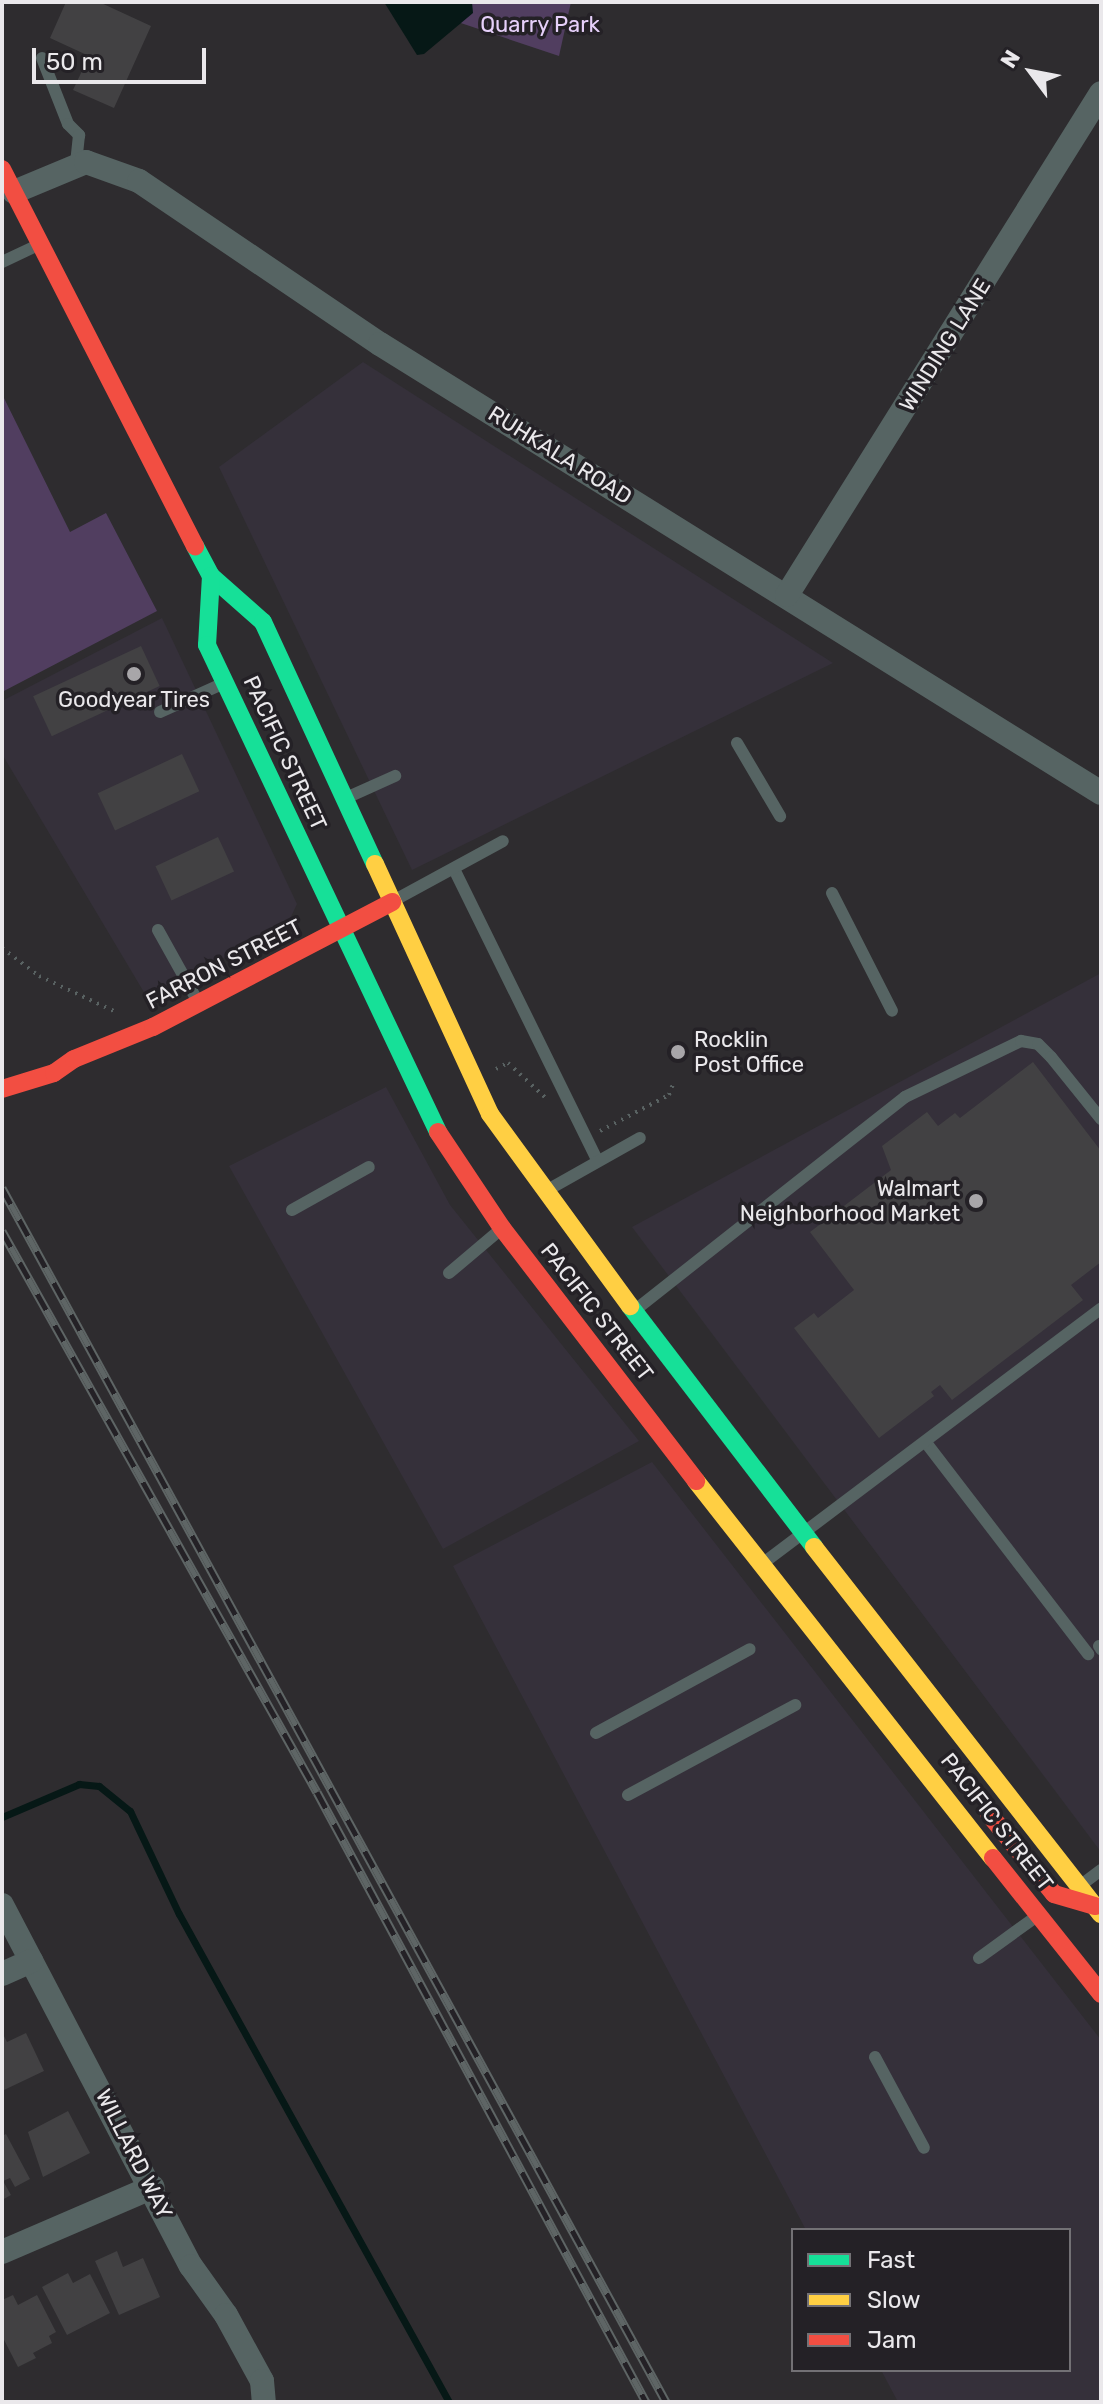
<!DOCTYPE html>
<html>
<head>
<meta charset="utf-8">
<style>
	body { margin:0 }
	#map { position:relative; width:1103px; height:2404px; overflow:hidden; background:#2e2c2f; font-family:Rubik,sans-serif }
	div>[style] { position:absolute }
	[style*='--x'] { left:calc(var(--x)*1px); top:calc(var(--y)*1px); width:calc(var(--w)*1px); rotate:calc(var(--a)*1deg) }
	.built>* { inset:0; background:#35303a }
	.green>* { inset:0; background:#513e60 }
	.water>* { inset:0; background:#061816 }
	.stream>* { height:7px; margin:-3.5px; padding:0 3.5px; transform-origin:3.5px; border-radius:3.5px; background:#061816 }
	.building>* { inset:0; background:#424143; transform-origin:0 0 }
	.path>* { height:4px; margin-top:-2px; transform-origin:0; background:repeating-linear-gradient(90deg,#596262 0 2px,transparent 0 8px) }
	.lane>* { height:12px; margin:-6px; padding:0 6px; transform-origin:6px; border-radius:6px; background:#566463 }
	.street>* { height:24px; margin:-12px; padding:0 12px; transform-origin:12px; border-radius:12px; background:#566463 }
	.fast>* { height:18px; margin:-9px; padding:0 9px; transform-origin:9px; border-radius:9px; background:#16e098 }
	.slow>* { height:18px; margin:-9px; padding:0 9px; transform-origin:9px; border-radius:9px; background:#ffcf43 }
	.jam>* { height:18px; margin:-9px; padding:0 9px; transform-origin:9px; border-radius:9px; background:#f24e42 }
	.rail>* { height:9px; margin-top:-4.5px; transform-origin:0; background:repeating-linear-gradient(90deg,#242126 0 18px,#5e6565 0 36px); box-sizing:border-box; border-block:2px solid #5e6565 }
	.dots>* { width:22px; height:22px; translate:-50% -50%; box-sizing:border-box; border:4px solid #242126; border-radius:50% }
	span { translate:-50% -50%; white-space:nowrap; text-align:center; line-height:1.15; -webkit-text-stroke:7px #242126; paint-order:stroke }
	.park-label { font-size:22px; color:#e6d0fa }
	.street-label { font-size:22px; color:#eae8eb }
	.poi-label { font-size:22px; color:#eae8eb }
	.left { translate:0 -50%; text-align:left }
	.right { translate:-100% -50%; text-align:right }
	.frame { position:absolute; inset:0; border:4px solid #eae8eb; pointer-events:none }
	.legend { position:absolute; left:791px; top:2228px; width:280px; height:144px; box-sizing:border-box; background:#242126; border:2px solid #737175; margin:0; padding:10px 14px; list-style:none; font-size:24px; color:#eae8eb }
	.legend li { display:flex; align-items:center; gap:16px; height:40px }
	.legend b { width:40px; border:2px solid #737175 }
	.north { position:absolute; left:991px; top:32px; width:80px; height:80px; -webkit-text-stroke:6px #242126; paint-order:stroke; rotate:302deg; font-size:22px; font-weight:700; line-height:32px; text-align:center; color:#eae8eb }
	.north::after { content:''; display:block; margin:auto; width:28px; height:36px; background:#eae8eb; clip-path:polygon(50% 0,100% 100%,50% 72%,0 100%) }
	.scale { position:absolute; left:32px; top:48px; width:174px; height:36px; box-sizing:border-box; border:4px solid #eae8eb; border-top:0; padding-left:10px; font-size:24px; line-height:28px; white-space:nowrap; color:#eae8eb; -webkit-text-stroke:6px #242126; paint-order:stroke }
</style>
</head>
<body>
<div id="map">
	<div class="built">
		<i style="clip-path:polygon(363px 362px,833px 663px,412px 870px,219px 467px)"></i>
		<i style="clip-path:polygon(162px 618px,297px 904px,288px 923px,148px 999px,2px 754px,2px 701px)"></i>
		<i style="clip-path:polygon(1101px 973px,1101px 1852px,632px 1227px)"></i>
		<i style="clip-path:polygon(386px 1087px,450px 1205px,639px 1441px,443px 1549px,229px 1166px)"></i>
		<i style="clip-path:polygon(652px 1462px,1101px 2040px,1101px 2402px,898px 2402px,881px 2370px,1069px 2370px,1069px 2230px,806px 2230px,453px 1566px)"></i>
	</div>
	<div class="green">
		<i style="clip-path:polygon(398px 2px,571px 2px,559px 56px)"></i>
		<i style="clip-path:polygon(2px 394px,70px 532px,106px 513px,157px 611px,2px 692px)"></i>
	</div>
	<div class="water">
		<i style="clip-path:polygon(384px 2px,472px 2px,473px 13px,424px 54px,417px 55px)"></i>
	</div>
	<div class="stream">
		<i style="--x:2;--y:1817;--w:84;--a:-23.2"></i>
		<i style="--x:79;--y:1784;--w:20;--a:6"></i>
		<i style="--x:99;--y:1786;--w:40;--a:39"></i>
		<i style="--x:130;--y:1811;--w:114;--a:64.6"></i>
		<i style="--x:179;--y:1914;--w:558;--a:61.05"></i>
	</div>
	<div class="building">
		<i style="clip-path:polygon(66px 2px,99px 2px,151px 26px,114px 108px,73px 90px,89px 56px,50px 38px)"></i>
		<i style="left:141px;top:646px;width:44px;height:119px;rotate:65deg"></i>
		<i style="left:182px;top:754px;width:41px;height:93px;rotate:65deg"></i>
		<i style="left:218px;top:837px;width:38px;height:69px;rotate:65deg"></i>
		<i style="clip-path:polygon(1033px 1062px,1101px 1151px,1101px 1262px,1071px 1285px,1083px 1300px,952px 1400px,940px 1385px,931px 1392px,934px 1396px,879px 1438px,794px 1328px,814px 1313px,818px 1318px,854px 1290px,810px 1232px,891px 1170px,882px 1146px,927px 1112px,938px 1126px,955px 1113px,960px 1118px)"></i>
		<i style="clip-path:polygon(2px 2032px,7px 2042px,26px 2033px,44px 2071px,4px 2090px)"></i>
		<i style="clip-path:polygon(68px 2111px,90px 2153px,43px 2177px,28px 2132px)"></i>
		<i style="clip-path:polygon(6px 2134px,30px 2179px,15px 2187px,10px 2178px,3px 2181px,11px 2195px,2px 2200px,2px 2136px)"></i>
		<i style="clip-path:polygon(117px 2251px,123px 2267px,143px 2258px,160px 2297px,119px 2315px,95px 2261px)"></i>
		<i style="clip-path:polygon(68px 2273px,73px 2283px,90px 2274px,110px 2313px,67px 2335px,42px 2287px)"></i>
		<i style="clip-path:polygon(13px 2295px,18px 2305px,37px 2295px,56px 2332px,49px 2336px,52px 2343px,33px 2353px,36px 2358px,18px 2367px,2px 2336px,2px 2300px)"></i>
	</div>
	<div class="path">
		<i style="--x:2;--y:948;--w:46;--a:37.1"></i>
		<i style="--x:39;--y:976;--w:87;--a:25.1"></i>
		<i style="--x:496;--y:1069;--w:13;--a:-27"></i>
		<i style="--x:508;--y:1063;--w:54;--a:42.8"></i>
		<i style="--x:600;--y:1131;--w:78;--a:-27.6"></i>
		<i style="--x:669;--y:1095;--w:15;--a:-70"></i>
	</div>
	<div class="lane">
		<i style="--x:42;--y:58;--w:71;--a:68.5"></i>
		<i style="--x:68;--y:124;--w:16;--a:45"></i>
		<i style="--x:79;--y:135;--w:29;--a:96"></i>
		<i style="--x:2;--y:262;--w:42;--a:-25.3"></i>
		<i style="--x:160;--y:712;--w:68;--a:-24.3"></i>
		<i style="--x:737;--y:743;--w:85;--a:59.5"></i>
		<i style="--x:346;--y:798;--w:54;--a:-24.2"></i>
		<i style="--x:454;--y:869;--w:323;--a:63.8"></i>
		<i style="--x:832;--y:893;--w:132;--a:63"></i>
		<i style="--x:393;--y:901;--w:125;--a:-28.6"></i>
		<i style="--x:158;--y:930;--w:82;--a:60.9"></i>
		<i style="--x:544;--y:1192;--w:110;--a:-29.4"></i>
		<i style="--x:292;--y:1210;--w:88;--a:-29.2"></i>
		<i style="--x:449;--y:1273;--w:68;--a:-40.2"></i>
		<i style="--x:634;--y:1311;--w:345;--a:-38.3"></i>
		<i style="--x:905;--y:1097;--w:129;--a:-25.8"></i>
		<i style="--x:1021;--y:1041;--w:17;--a:10"></i>
		<i style="--x:1038;--y:1044;--w:18;--a:45"></i>
		<i style="--x:1051;--y:1057;--w:80;--a:51.1"></i>
		<i style="--x:927;--y:1444;--w:265;--a:52.5"></i>
		<i style="--x:762;--y:1564;--w:424;--a:-37"></i>
		<i style="--x:1099;--y:1646;--w:4;--a:56"></i>
		<i style="--x:596;--y:1733;--w:175;--a:-28.6"></i>
		<i style="--x:628;--y:1795;--w:190;--a:-28.3"></i>
		<i style="--x:1081;--y:1885;--w:25;--a:-37"></i>
		<i style="--x:979;--y:1958;--w:72;--a:-35.9"></i>
		<i style="--x:875;--y:2057;--w:103;--a:61.7"></i>
	</div>
	<div class="street">
		<i style="--x:14;--y:192;--w:78;--a:-22.6"></i>
		<i style="--x:86;--y:162;--w:56;--a:19.7"></i>
		<i style="--x:139;--y:181;--w:291;--a:34.1"></i>
		<i style="--x:380;--y:344;--w:849;--a:31.91"></i>
		<i style="--x:787;--y:595;--w:592;--a:-57.97"></i>
		<i style="--x:2;--y:1905;--w:407;--a:62.4"></i>
		<i style="--x:191;--y:2266;--w:60;--a:54.5"></i>
		<i style="--x:226;--y:2315;--w:75;--a:61.4"></i>
		<i style="--x:262;--y:2381;--w:21;--a:85"></i>
		<i style="--x:2;--y:1974;--w:32;--a:-24"></i>
		<i style="--x:2;--y:2252;--w:164;--a:-23.3"></i>
	</div>
	<div class="fast">
		<i style="--x:195;--y:546;--w:34;--a:62"></i>
		<i style="--x:211;--y:576;--w:69;--a:41.5"></i>
		<i style="--x:263;--y:622;--w:267;--a:65.2"></i>
		<i style="--x:211;--y:576;--w:69;--a:93.3"></i>
		<i style="--x:207;--y:645;--w:539;--a:64.62"></i>
		<i style="--x:630;--y:1306;--w:303;--a:52.6"></i>
	</div>
	<div class="slow">
		<i style="--x:375;--y:864;--w:275;--a:65.3"></i>
		<i style="--x:490;--y:1114;--w:238;--a:53.9"></i>
		<i style="--x:696;--y:1481;--w:480;--a:51.8"></i>
		<i style="--x:814;--y:1547;--w:466;--a:52"></i>
	</div>
	<div class="jam">
		<i style="--x:2;--y:169;--w:424;--a:62.9"></i>
		<i style="--x:2;--y:1089;--w:54;--a:-17.1"></i>
		<i style="--x:54;--y:1073;--w:24;--a:-35"></i>
		<i style="--x:74;--y:1059;--w:85;--a:-22.1"></i>
		<i style="--x:153;--y:1027;--w:270;--a:-27.6"></i>
		<i style="--x:438;--y:1132;--w:115;--a:56.3"></i>
		<i style="--x:502;--y:1228;--w:319;--a:52.5"></i>
		<i style="--x:989;--y:1814;--w:103;--a:50.9"></i>
		<i style="--x:1054;--y:1894;--w:43;--a:16.3"></i>
		<i style="--x:993;--y:1858;--w:174;--a:51.5"></i>
	</div>
	<div class="rail">
		<i style="--x:2;--y:1188;--w:1384;--a:61.32"></i>
		<i style="--x:2;--y:1231;--w:643;--a:60.69"></i>
		<i style="--x:317;--y:1792;--w:693;--a:61.66"></i>
	</div>
	<div class="dots">
		<i style="left:134px;top:674px;background:#a8a6a9"></i>
		<i style="left:678px;top:1052px;background:#a8a6a9"></i>
		<i style="left:976px;top:1201px;background:#a8a6a9"></i>
	</div>
	<div class="park-label">
		<span style="left:540px;top:25px">Quarry Park</span>
	</div>
	<div class="street-label">
		<span style="left:945px;top:345px;rotate:-58deg">WINDING LANE</span>
		<span style="left:560px;top:455px;rotate:32deg">RUHKALA ROAD</span>
		<span style="left:285px;top:753px;rotate:65deg">PACIFIC STREET</span>
		<span style="left:224px;top:964px;rotate:-27deg">FARRON STREET</span>
		<span style="left:597px;top:1312px;rotate:52deg">PACIFIC STREET</span>
		<span style="left:997px;top:1822px;rotate:52deg">PACIFIC STREET</span>
		<span style="left:134px;top:2154px;rotate:63deg">WILLARD WAY</span>
	</div>
	<div class="poi-label">
		<span style="left:134px;top:700px">Goodyear Tires</span>
		<span class="left" style="left:694px;top:1052px">Rocklin<br>Post Office</span>
		<span class="right" style="left:960px;top:1201px">Walmart<br>Neighborhood Market</span>
	</div>
	<div class="frame"></div>
	<ul class="legend">
	<li><b style="height:10px;background:#16e098"></b>Fast</li>
	<li><b style="height:10px;background:#ffcf43"></b>Slow</li>
	<li><b style="height:10px;background:#f24e42"></b>Jam</li>
	</ul>
	<div class="north">N</div>
	<div class="scale">50 m</div>
</div>
</body>
</html>
